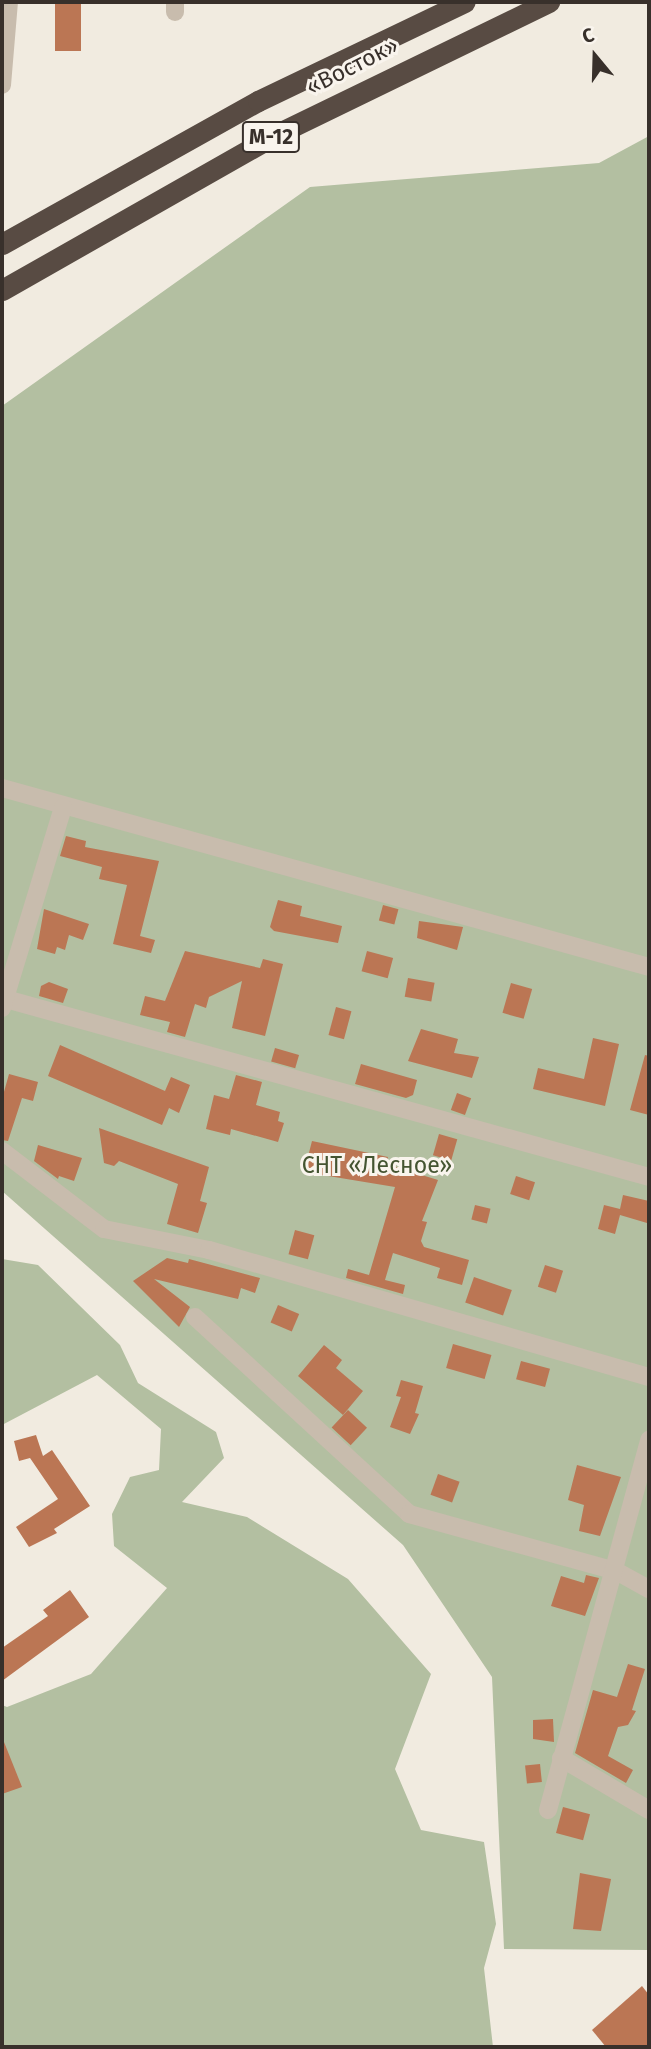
<!DOCTYPE html>
<html>
<head>
<meta charset="utf-8">
<style>
	body { margin:0 }
	#map { position:relative; width:651px; height:2049px; overflow:hidden; background:#f1ebe0; font-family:"Fira Sans",sans-serif }
	div>[style] { position:absolute }
	[style*='--x'] { left:calc(var(--x)*1px); top:calc(var(--y)*1px); width:calc(var(--w)*1px); rotate:calc(var(--a)*1deg) }
	.green>* { inset:0; background:#b3bfa1 }
	.building>* { inset:0; background:#bb7654; transform-origin:0 0 }
	.street>* { height:18px; margin:-9px; padding:0 9px; transform-origin:9px; border-radius:9px; background:#c8bcad }
	.highway>* { height:21px; margin:-10.5px; padding:0 10.5px; transform-origin:10.5px; border-radius:10.5px; background:#584b43 }
	span { translate:-50% -50%; white-space:nowrap; text-align:center; line-height:1.15; -webkit-text-stroke:6px #f9f4ed; paint-order:stroke }
	.shield-label span { padding:2px 5px; background:#f9f4ed; border:2px solid; border-radius:5px; -webkit-text-stroke-width:0 }
	.shield-label { font-size:21px; color:#38302b; font-weight:700 }
	.street-label { font-size:23px; color:#38302b }
	.park-label { font-size:23px; color:#445431 }
	.frame { position:absolute; inset:0; border:4px solid #38302b; pointer-events:none }
	.north { position:absolute; left:560px; top:21px; width:70px; height:70px; -webkit-text-stroke:5px #f9f4ed; paint-order:stroke; rotate:341deg; font-size:19px; font-weight:700; line-height:28px; text-align:center; color:#38302b }
	.north::after { content:''; display:block; margin:auto; width:24px; height:32px; background:#38302b; clip-path:polygon(50% 0,100% 100%,50% 72%,0 100%) }
</style>
</head>
<body>
<div id="map">
	<div class="green">
		<i style="clip-path:polygon(649px 136px,649px 1950px,504px 1949px,492px 1677px,403px 1545px,2px 1191px,2px 406px,310px 187px,599px 163px)"></i>
		<i style="clip-path:polygon(2px 1259px,38px 1265px,120px 1345px,138px 1383px,216px 1432px,224px 1458px,182px 1502px,247px 1517px,348px 1579px,431px 1674px,395px 1769px,421px 1830px,484px 1842px,496px 1924px,484px 1968px,493px 2047px,2px 2047px,2px 1705px,7px 1707px,91px 1674px,167px 1588px,114px 1546px,112px 1514px,130px 1477px,159px 1470px,161px 1429px,97px 1375px,2px 1425px)"></i>
	</div>
	<div class="building">
		<i style="left:55px;top:2px;width:26px;height:49px"></i>
		<i style="clip-path:polygon(66px 836px,86px 841px,85px 847px,159px 861px,140px 936px,155px 940px,151px 953px,113px 944px,127px 885px,99px 879px,102px 867px,60px 856px)"></i>
		<i style="clip-path:polygon(278px 900px,302px 906px,300px 916px,342px 926px,338px 943px,274px 931px,270px 927px)"></i>
		<i style="left:383px;top:905px;width:16px;height:16px;rotate:15deg"></i>
		<i style="clip-path:polygon(44px 909px,89px 924px,83px 940px,69px 935px,65px 950px,57px 947px,55px 954px,37px 949px)"></i>
		<i style="clip-path:polygon(419px 921px,463px 927px,457px 950px,417px 938px)"></i>
		<i style="clip-path:polygon(185px 951px,260px 968px,263px 959px,283px 964px,265px 1036px,232px 1028px,242px 981px,209px 997px,206px 1008px,195px 1004px,185px 1037px,167px 1032px,170px 1022px,140px 1015px,145px 996px,165px 1001px)"></i>
		<i style="left:367px;top:951px;width:27px;height:21px;rotate:15deg"></i>
		<i style="left:408px;top:978px;width:27px;height:19px;rotate:10deg"></i>
		<i style="clip-path:polygon(49px 982px,68px 989px,63px 1003px,39px 996px,41px 986px)"></i>
		<i style="left:511px;top:983px;width:22px;height:31px;rotate:16deg"></i>
		<i style="left:336px;top:1007px;width:16px;height:29px;rotate:15deg"></i>
		<i style="clip-path:polygon(421px 1029px,458px 1039px,454px 1053px,479px 1057px,472px 1078px,408px 1061px)"></i>
		<i style="clip-path:polygon(593px 1038px,619px 1044px,605px 1106px,533px 1089px,538px 1068px,584px 1079px)"></i>
		<i style="clip-path:polygon(60px 1045px,165px 1091px,171px 1077px,190px 1085px,179px 1113px,169px 1108px,162px 1125px,48px 1076px)"></i>
		<i style="left:275px;top:1048px;width:25px;height:14px;rotate:16deg"></i>
		<i style="clip-path:polygon(645px 1055px,649px 1056px,649px 1115px,630px 1110px)"></i>
		<i style="clip-path:polygon(361px 1064px,417px 1080px,413px 1095px,406px 1098px,355px 1084px)"></i>
		<i style="clip-path:polygon(9px 1074px,38px 1082px,33px 1101px,22px 1098px,8px 1141px,2px 1140px,2px 1099px)"></i>
		<i style="clip-path:polygon(236px 1075px,262px 1082px,256px 1105px,280px 1112px,278px 1121px,284px 1123px,278px 1142px,231px 1129px,230px 1135px,206px 1129px,214px 1095px,229px 1099px)"></i>
		<i style="left:457px;top:1093px;width:15px;height:18px;rotate:20deg"></i>
		<i style="clip-path:polygon(99px 1128px,209px 1167px,200px 1201px,207px 1203px,198px 1233px,167px 1224px,178px 1184px,119px 1161px,114px 1166px,104px 1163px)"></i>
		<i style="left:439px;top:1134px;width:19px;height:22px;rotate:16deg"></i>
		<i style="clip-path:polygon(312px 1141px,388px 1157px,386px 1164px,438px 1180px,422px 1221px,427px 1222px,421px 1241px,424px 1247px,469px 1260px,462px 1285px,437px 1278px,440px 1268px,393px 1253px,385px 1280px,405px 1285px,403px 1294px,346px 1278px,348px 1269px,369px 1275px,395px 1187px,304px 1172px)"></i>
		<i style="clip-path:polygon(38px 1145px,82px 1158px,74px 1181px,59px 1176px,58px 1179px,34px 1161px)"></i>
		<i style="left:516px;top:1176px;width:20px;height:19px;rotate:18deg"></i>
		<i style="clip-path:polygon(623px 1195px,649px 1201px,647px 1223px,620px 1215px,615px 1234px,598px 1229px,604px 1205px,620px 1209px)"></i>
		<i style="left:475px;top:1205px;width:16px;height:15px;rotate:14deg"></i>
		<i style="left:295px;top:1230px;width:20px;height:25px;rotate:15deg"></i>
		<i style="clip-path:polygon(167px 1258px,188px 1263px,189px 1259px,260px 1278px,255px 1293px,241px 1288px,238px 1299px,154px 1279px,190px 1307px,179px 1327px,133px 1281px)"></i>
		<i style="left:545px;top:1265px;width:19px;height:23px;rotate:18deg"></i>
		<i style="left:474px;top:1277px;width:40px;height:27px;rotate:19deg"></i>
		<i style="left:278px;top:1305px;width:23px;height:19px;rotate:23deg"></i>
		<i style="left:453px;top:1344px;width:40px;height:25px;rotate:16deg"></i>
		<i style="clip-path:polygon(324px 1345px,342px 1360px,336px 1368px,363px 1391px,343px 1415px,298px 1376px)"></i>
		<i style="left:521px;top:1361px;width:30px;height:19px;rotate:15deg"></i>
		<i style="clip-path:polygon(401px 1380px,423px 1386px,415px 1413px,419px 1414px,410px 1434px,390px 1427px,401px 1397px,396px 1396px)"></i>
		<i style="left:348px;top:1410px;width:26px;height:24px;rotate:43deg"></i>
		<i style="clip-path:polygon(36px 1435px,43px 1456px,52px 1450px,90px 1506px,54px 1529px,57px 1533px,29px 1547px,16px 1527px,58px 1499px,30px 1458px,19px 1461px,14px 1441px)"></i>
		<i style="clip-path:polygon(577px 1465px,621px 1477px,600px 1536px,579px 1531px,584px 1505px,568px 1500px)"></i>
		<i style="left:438px;top:1474px;width:23px;height:22px;rotate:20deg"></i>
		<i style="clip-path:polygon(586px 1575px,599px 1578px,585px 1616px,551px 1606px,561px 1576px,584px 1583px)"></i>
		<i style="clip-path:polygon(70px 1590px,89px 1617px,2px 1681px,2px 1648px,48px 1616px,43px 1610px)"></i>
		<i style="clip-path:polygon(628px 1664px,645px 1669px,632px 1710px,636px 1711px,628px 1725px,618px 1727px,608px 1756px,633px 1770px,626px 1783px,575px 1753px,593px 1690px,617px 1697px)"></i>
		<i style="clip-path:polygon(553px 1719px,554px 1742px,533px 1739px,533px 1720px)"></i>
		<i style="clip-path:polygon(2px 1737px,22px 1787px,2px 1794px)"></i>
		<i style="left:540px;top:1764px;width:18px;height:15px;rotate:84deg"></i>
		<i style="left:563px;top:1807px;width:28px;height:27px;rotate:15deg"></i>
		<i style="clip-path:polygon(580px 1873px,611px 1879px,601px 1931px,573px 1929px)"></i>
		<i style="clip-path:polygon(642px 1986px,649px 1995px,649px 2047px,606px 2047px,592px 2030px)"></i>
	</div>
	<div class="street">
		<i style="--x:175;--y:12;--w:10;--a:-90"></i>
		<i style="--x:2;--y:85;--w:83;--a:-85.2"></i>
		<i style="--x:2;--y:788;--w:671;--a:15.46"></i>
		<i style="--x:2;--y:998;--w:671;--a:15.46"></i>
		<i style="--x:2;--y:1008;--w:210;--a:-73.1"></i>
		<i style="--x:2;--y:1151;--w:128;--a:37.4"></i>
		<i style="--x:104;--y:1229;--w:107;--a:11.3"></i>
		<i style="--x:209;--y:1250;--w:458;--a:16.1"></i>
		<i style="--x:195;--y:1317;--w:291;--a:42.6"></i>
		<i style="--x:409;--y:1514;--w:215;--a:15.4"></i>
		<i style="--x:616;--y:1571;--w:38;--a:29"></i>
		<i style="--x:561;--y:1758;--w:102;--a:30.6"></i>
		<i style="--x:548;--y:1810;--w:384;--a:-74.7"></i>
	</div>
	<div class="highway">
		<i style="--x:2;--y:244;--w:293;--a:-29.2"></i>
		<i style="--x:258;--y:101;--w:229;--a:-25.6"></i>
		<i style="--x:2;--y:290;--w:312;--a:-29.6"></i>
		<i style="--x:273;--y:136;--w:307;--a:-25.9"></i>
	</div>
	<div class="shield-label">
		<span style="left:271px;top:137px">М-12</span>
	</div>
	<div class="street-label">
		<span style="left:352px;top:66px;rotate:-27deg">«Восток»</span>
	</div>
	<div class="park-label">
		<span style="left:377px;top:1165px">СНТ «Лесное»</span>
	</div>
	<div class="frame"></div>
	<div class="north">С</div>
</div>
</body>
</html>
